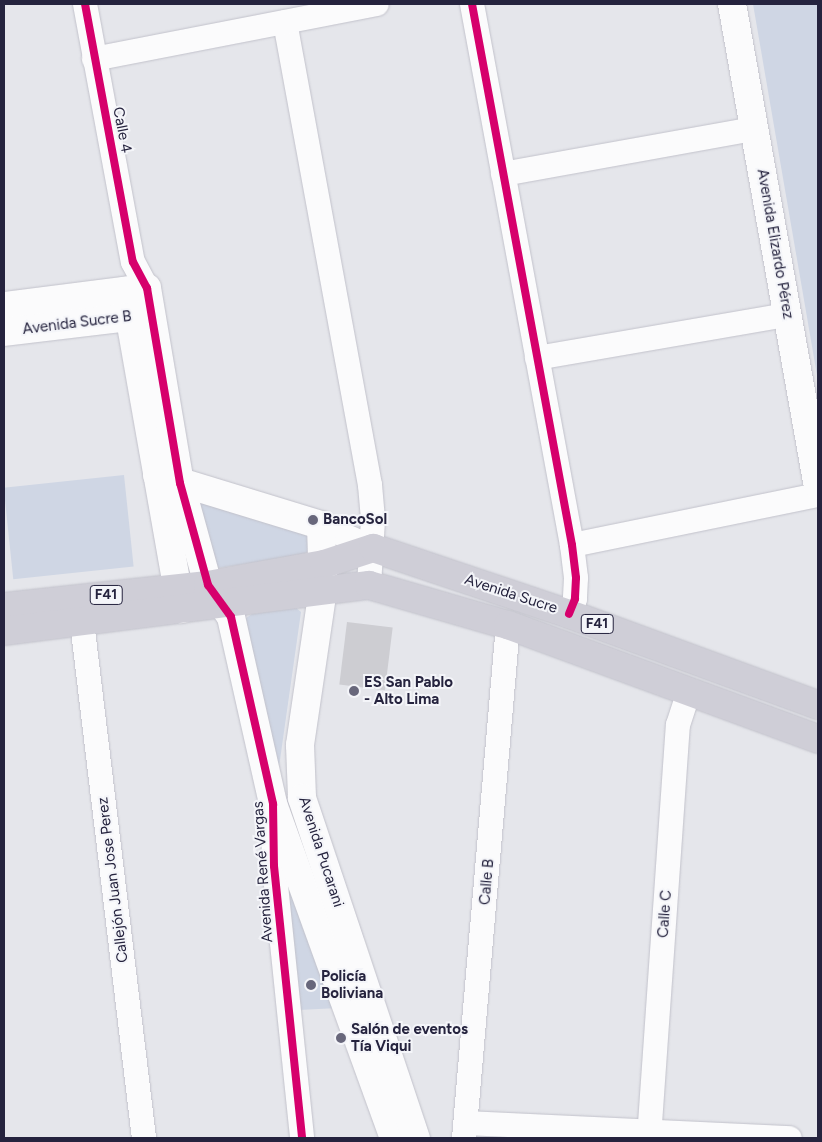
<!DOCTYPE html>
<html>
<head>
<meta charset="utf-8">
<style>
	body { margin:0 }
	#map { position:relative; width:822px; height:1142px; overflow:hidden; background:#e5e6eb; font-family:Figtree,sans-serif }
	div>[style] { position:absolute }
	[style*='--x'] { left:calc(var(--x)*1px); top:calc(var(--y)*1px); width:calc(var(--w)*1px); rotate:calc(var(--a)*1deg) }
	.green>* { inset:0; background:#cfd6e4; transform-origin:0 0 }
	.building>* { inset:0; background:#cdcdd2; transform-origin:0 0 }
	.roads { filter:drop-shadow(0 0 1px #c2c2cb) drop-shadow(0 0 1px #c2c2cb) }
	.street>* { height:24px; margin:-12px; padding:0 12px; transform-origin:12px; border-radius:12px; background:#fbfbfc }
	.secondary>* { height:28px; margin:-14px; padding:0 14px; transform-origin:14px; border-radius:14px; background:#fbfbfc }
	.primary>* { height:28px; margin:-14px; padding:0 14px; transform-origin:14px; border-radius:14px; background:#cfced7 }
	.cycleway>* { height:8px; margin:-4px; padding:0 4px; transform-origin:4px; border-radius:4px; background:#d6006c }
	.dots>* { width:14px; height:14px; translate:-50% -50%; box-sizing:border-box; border:2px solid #f4f5f9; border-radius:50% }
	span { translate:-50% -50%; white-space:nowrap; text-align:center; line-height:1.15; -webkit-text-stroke:4px #f4f5f9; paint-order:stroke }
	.shield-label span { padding:1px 4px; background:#f4f5f9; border:1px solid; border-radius:4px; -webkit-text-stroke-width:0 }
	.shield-label { font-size:14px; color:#25233e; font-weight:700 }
	.street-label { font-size:15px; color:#25233e }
	.poi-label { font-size:15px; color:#25233e; font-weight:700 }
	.left { translate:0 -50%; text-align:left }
	.frame { position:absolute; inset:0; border:5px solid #25233e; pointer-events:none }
</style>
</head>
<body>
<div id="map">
	<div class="green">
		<i style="clip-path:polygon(753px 4px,818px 4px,818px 381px)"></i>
		<i style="left:124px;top:475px;width:92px;height:121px;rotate:84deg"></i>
		<i style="clip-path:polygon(200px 500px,308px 533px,308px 551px,303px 555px,218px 568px,211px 565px,196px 505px)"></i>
		<i style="clip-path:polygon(295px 607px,301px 612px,278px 774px,272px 775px,246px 618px,252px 614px)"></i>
		<i style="clip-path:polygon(277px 856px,338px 1008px,299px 1010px)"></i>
	</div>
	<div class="building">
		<i style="left:347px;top:622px;width:46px;height:63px;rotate:7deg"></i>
	</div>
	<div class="roads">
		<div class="street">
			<i style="--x:85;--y:4;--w:262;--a:79.5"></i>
			<i style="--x:133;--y:262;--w:30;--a:62"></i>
			<i style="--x:472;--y:4;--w:550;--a:79.53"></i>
			<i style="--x:572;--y:545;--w:33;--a:83"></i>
			<i style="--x:576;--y:578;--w:21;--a:93"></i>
			<i style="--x:575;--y:599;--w:16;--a:112"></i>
			<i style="--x:285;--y:22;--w:471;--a:79.6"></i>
			<i style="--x:370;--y:485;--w:35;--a:85"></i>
			<i style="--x:373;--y:520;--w:65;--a:93.5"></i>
			<i style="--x:94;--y:59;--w:288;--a:-11"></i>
			<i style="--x:503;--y:174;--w:255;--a:-10.2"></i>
			<i style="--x:537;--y:358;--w:254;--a:-9.8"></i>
			<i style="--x:321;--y:525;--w:57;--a:23.9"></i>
			<i style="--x:572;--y:545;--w:251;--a:-11.5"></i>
			<i style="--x:82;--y:622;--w:520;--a:83.15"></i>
			<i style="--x:273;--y:814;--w:52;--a:88.9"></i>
			<i style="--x:274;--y:866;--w:273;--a:84.1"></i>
			<i style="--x:467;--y:1123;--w:323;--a:2.7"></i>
			<i style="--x:464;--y:1138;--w:515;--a:-85.1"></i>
			<i style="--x:649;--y:1138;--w:414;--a:-86"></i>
			<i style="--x:678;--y:725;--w:35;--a:-72"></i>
		</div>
		<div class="secondary">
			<i style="--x:732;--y:4;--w:489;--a:79.9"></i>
			<i style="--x:125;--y:291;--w:323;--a:80"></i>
			<i style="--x:4;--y:306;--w:144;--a:-7.2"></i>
			<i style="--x:147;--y:288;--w:198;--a:80.4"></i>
			<i style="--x:180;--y:483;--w:106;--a:74.6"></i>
			<i style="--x:208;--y:585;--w:39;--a:54"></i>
			<i style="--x:231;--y:617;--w:192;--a:77.3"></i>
			<i style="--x:273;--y:804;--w:355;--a:70.1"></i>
			<i style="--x:4;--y:332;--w:143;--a:-6.8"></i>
			<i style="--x:157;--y:475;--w:171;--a:17"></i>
			<i style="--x:321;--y:525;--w:64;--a:88.2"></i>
			<i style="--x:323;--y:589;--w:158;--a:98.4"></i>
			<i style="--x:300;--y:745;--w:53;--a:87.8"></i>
			<i style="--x:302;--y:798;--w:359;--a:71.5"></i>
		</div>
		<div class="primary">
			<i style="--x:4;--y:607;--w:205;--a:-6.2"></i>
			<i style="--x:208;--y:585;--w:118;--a:-10.3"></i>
			<i style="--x:324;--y:564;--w:52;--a:-18.1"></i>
			<i style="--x:373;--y:548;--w:207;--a:18.6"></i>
			<i style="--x:569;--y:614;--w:265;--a:20.1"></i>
			<i style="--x:4;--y:631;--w:368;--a:-7.2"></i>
			<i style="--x:369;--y:585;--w:145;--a:16.1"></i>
			<i style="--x:508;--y:625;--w:330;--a:20.2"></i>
		</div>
	</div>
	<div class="cycleway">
		<i style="--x:85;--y:4;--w:262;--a:79.5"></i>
		<i style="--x:133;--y:262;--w:30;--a:62"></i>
		<i style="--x:147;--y:288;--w:198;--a:80.4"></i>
		<i style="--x:180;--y:483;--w:106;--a:74.6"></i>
		<i style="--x:208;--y:585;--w:39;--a:54"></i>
		<i style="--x:231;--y:617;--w:192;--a:77.3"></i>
		<i style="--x:273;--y:804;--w:62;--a:89.1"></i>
		<i style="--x:274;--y:866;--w:273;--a:84.1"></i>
		<i style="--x:472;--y:4;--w:550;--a:79.53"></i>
		<i style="--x:572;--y:545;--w:33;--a:83"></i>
		<i style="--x:576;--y:578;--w:21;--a:93"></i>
		<i style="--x:575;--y:599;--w:16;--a:112"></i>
	</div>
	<div class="dots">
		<i style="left:313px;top:520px;background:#68677b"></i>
		<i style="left:354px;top:691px;background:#68677b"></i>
		<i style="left:311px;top:985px;background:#68677b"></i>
		<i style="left:341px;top:1038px;background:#68677b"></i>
	</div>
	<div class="shield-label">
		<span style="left:106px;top:595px">F41</span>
		<span style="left:597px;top:624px">F41</span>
	</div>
	<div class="street-label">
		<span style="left:122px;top:130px;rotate:79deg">Calle 4</span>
		<span style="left:775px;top:244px;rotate:80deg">Avenida Elizardo Pérez</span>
		<span style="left:77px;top:323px;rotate:-7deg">Avenida Sucre B</span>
		<span style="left:511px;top:594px;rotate:18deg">Avenida Sucre</span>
		<span style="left:321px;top:852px;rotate:72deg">Avenida Pucarani</span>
		<span style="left:263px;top:872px;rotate:-94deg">Avenida René Vargas</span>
		<span style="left:113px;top:880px;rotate:-97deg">Callejón Juan Jose Perez</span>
		<span style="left:487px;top:882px;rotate:-85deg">Calle B</span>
		<span style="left:665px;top:914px;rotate:-86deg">Calle C</span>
	</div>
	<div class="poi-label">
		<span class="left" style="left:323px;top:520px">BancoSol</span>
		<span class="left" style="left:364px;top:691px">ES San Pablo<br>- Alto Lima</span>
		<span class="left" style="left:321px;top:985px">Policía<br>Boliviana</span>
		<span class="left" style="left:351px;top:1038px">Salón de eventos<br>Tía Viqui</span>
	</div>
	<div class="frame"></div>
</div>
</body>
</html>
